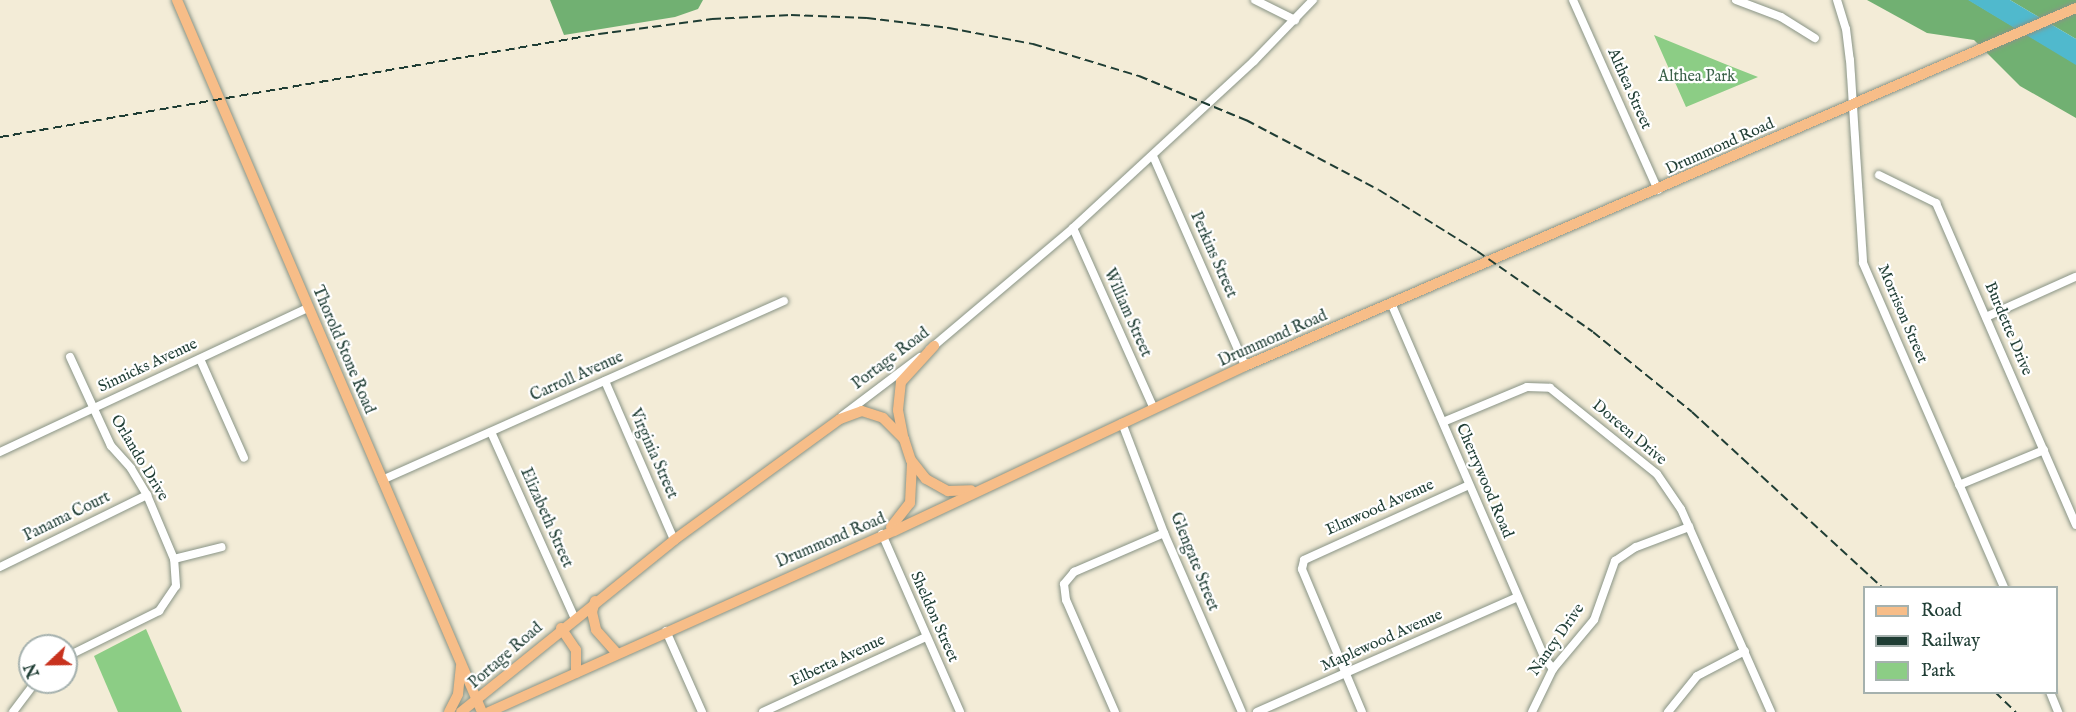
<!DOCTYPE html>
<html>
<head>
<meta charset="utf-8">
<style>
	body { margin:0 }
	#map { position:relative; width:2076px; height:712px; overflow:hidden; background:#f3ecd7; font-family:"IM FELL English",serif }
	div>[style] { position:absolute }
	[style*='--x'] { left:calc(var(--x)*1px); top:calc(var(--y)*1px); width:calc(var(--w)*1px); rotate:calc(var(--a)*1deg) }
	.green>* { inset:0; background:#8ccd85 }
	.forest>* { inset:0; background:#71b072 }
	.water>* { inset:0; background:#50b9cd }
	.roads { filter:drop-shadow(0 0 2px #899486) drop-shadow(0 0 2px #899486) }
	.minor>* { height:8px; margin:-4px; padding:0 4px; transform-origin:4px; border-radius:4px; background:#fff }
	.major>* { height:10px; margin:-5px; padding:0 5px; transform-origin:5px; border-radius:5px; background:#f7bd88 }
	.rail>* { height:2px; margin-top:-1px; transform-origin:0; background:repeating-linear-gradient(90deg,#1f3d34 0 9px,transparent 0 13.5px) }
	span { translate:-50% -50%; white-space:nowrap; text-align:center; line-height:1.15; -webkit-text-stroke:4.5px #fff; paint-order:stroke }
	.park-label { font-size:16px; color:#3a6148 }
	.street-label { font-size:16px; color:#1f3d34 }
	.legend { position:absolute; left:1863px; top:586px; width:195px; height:108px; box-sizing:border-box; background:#fff; border:2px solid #a5b1ae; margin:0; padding:8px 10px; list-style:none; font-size:18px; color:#1f3d34 }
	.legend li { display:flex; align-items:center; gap:12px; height:30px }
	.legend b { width:30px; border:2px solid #a5b1ae }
	.north { position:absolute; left:18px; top:634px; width:60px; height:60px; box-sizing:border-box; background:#fff; border:2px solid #a5b1ae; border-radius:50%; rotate:248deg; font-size:16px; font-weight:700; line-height:24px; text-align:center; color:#1f3d34 }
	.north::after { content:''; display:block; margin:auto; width:21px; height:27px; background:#c8321e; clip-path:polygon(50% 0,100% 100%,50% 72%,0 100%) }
</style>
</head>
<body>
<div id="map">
	<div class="green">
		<i style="clip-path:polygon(1654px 35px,1725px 64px,1758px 77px,1686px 107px)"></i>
		<i style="clip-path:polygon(146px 629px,182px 712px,118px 712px,94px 656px)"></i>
	</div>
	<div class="forest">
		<i style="clip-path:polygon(550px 0,703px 0,698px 9px,675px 17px,564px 35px)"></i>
		<i style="clip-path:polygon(1867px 0,1969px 0,2076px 64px,2076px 118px,2020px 86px,1974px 40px,1927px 33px)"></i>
		<i style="clip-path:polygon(2010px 0,2076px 0,2076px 39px)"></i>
	</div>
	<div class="water">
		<i style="clip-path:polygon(1968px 0,2010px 0,2076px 39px,2076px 65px)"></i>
	</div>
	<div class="roads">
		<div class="minor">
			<i style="--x:1255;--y:0;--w:45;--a:26.6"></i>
			<i style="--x:1573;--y:0;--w:208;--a:65.9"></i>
			<i style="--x:1736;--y:0;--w:48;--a:20.7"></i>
			<i style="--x:1781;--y:17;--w:40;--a:32"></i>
			<i style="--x:1837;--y:0;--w:30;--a:73"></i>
			<i style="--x:1846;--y:29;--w:31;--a:83"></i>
			<i style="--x:1850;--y:60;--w:203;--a:86.3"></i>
			<i style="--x:1863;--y:263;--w:354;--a:66.5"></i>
			<i style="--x:1153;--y:156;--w:229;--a:66.3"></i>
			<i style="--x:1879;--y:175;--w:64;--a:26.2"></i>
			<i style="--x:1936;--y:203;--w:351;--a:66.5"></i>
			<i style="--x:1073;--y:228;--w:198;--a:65.9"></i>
			<i style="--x:1391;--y:303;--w:388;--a:66.6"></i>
			<i style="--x:1545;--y:659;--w:13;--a:51"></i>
			<i style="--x:1986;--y:317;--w:98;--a:-24.2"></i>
			<i style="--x:930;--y:349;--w:187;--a:-40.2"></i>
			<i style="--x:1073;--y:228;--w:246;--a:-42.7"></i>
			<i style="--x:1254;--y:61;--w:85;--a:-46"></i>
			<i style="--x:200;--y:359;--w:108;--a:66"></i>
			<i style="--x:605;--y:381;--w:173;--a:66.5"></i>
			<i style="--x:842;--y:416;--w:98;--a:-37.1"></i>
			<i style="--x:1443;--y:422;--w:91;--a:-22.6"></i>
			<i style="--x:1527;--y:387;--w:23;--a:2"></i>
			<i style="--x:1550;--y:388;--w:137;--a:38.8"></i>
			<i style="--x:1657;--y:474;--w:42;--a:55.6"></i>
			<i style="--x:1681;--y:509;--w:222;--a:66.1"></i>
			<i style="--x:1122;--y:423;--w:118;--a:69.1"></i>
			<i style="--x:1164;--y:533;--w:195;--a:66.5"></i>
			<i style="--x:491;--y:432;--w:203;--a:65.8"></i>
			<i style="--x:0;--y:452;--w:340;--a:-25.1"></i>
			<i style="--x:382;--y:480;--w:440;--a:-24"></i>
			<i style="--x:1959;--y:485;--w:92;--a:-22.4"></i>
			<i style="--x:882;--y:534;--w:194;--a:66.3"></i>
			<i style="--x:174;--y:559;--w:49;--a:-14"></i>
			<i style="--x:0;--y:567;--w:164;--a:-26.1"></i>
			<i style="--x:666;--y:631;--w:89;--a:66"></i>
			<i style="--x:66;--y:657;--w:104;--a:-26.3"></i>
			<i style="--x:159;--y:611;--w:30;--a:-56"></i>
			<i style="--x:176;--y:586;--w:27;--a:-94"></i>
			<i style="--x:174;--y:559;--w:69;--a:-112.9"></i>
			<i style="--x:147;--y:495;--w:31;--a:-121"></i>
			<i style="--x:131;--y:468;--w:30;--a:-132"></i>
			<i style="--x:111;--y:446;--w:98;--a:-114.7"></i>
			<i style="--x:2050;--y:692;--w:22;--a:68"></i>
			<i style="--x:13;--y:712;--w:38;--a:-53"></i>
			<i style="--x:763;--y:712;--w:179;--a:-24.7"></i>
			<i style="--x:1115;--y:712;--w:122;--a:-113.6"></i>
			<i style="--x:1066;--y:600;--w:16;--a:-97"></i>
			<i style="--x:1064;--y:584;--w:16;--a:-50"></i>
			<i style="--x:1074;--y:572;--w:98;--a:-23.4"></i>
			<i style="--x:1257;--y:712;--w:285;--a:-23.8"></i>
			<i style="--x:1362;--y:712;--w:155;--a:-112.8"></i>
			<i style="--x:1302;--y:569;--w:9;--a:-77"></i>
			<i style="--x:1304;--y:560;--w:181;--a:-24.4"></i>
			<i style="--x:1532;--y:712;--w:48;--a:-64"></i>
			<i style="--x:1553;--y:669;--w:64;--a:-50.1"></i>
			<i style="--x:1594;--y:620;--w:63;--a:-70.4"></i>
			<i style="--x:1615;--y:561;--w:25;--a:-34"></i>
			<i style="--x:1636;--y:547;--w:57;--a:-20.7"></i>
			<i style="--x:1668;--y:712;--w:46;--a:-51.1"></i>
			<i style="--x:1697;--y:676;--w:54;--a:-27.5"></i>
		</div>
		<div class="major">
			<i style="--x:177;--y:0;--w:775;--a:66.81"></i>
			<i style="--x:903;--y:436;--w:26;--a:-101"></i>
			<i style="--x:898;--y:410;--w:28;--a:-84"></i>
			<i style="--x:901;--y:382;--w:49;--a:-47.5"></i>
			<i style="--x:891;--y:527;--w:31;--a:-52"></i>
			<i style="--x:910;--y:503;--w:40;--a:-87.1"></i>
			<i style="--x:595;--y:601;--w:11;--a:105"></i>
			<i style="--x:592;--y:612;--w:18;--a:77"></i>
			<i style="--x:596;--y:630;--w:31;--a:48"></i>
			<i style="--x:561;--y:628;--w:27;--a:56"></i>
			<i style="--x:576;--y:650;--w:23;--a:90"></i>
			<i style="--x:449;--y:712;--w:20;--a:-63"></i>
			<i style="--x:458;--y:694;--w:28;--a:-84"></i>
			<i style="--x:461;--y:712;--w:274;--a:-38.9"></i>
			<i style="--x:674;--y:540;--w:205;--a:-36.1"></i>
			<i style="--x:840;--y:419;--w:23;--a:-20"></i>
			<i style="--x:862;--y:411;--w:22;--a:18"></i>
			<i style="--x:883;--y:418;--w:30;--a:45"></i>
			<i style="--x:904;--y:439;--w:22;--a:72"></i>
			<i style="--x:911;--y:460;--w:24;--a:52"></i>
			<i style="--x:926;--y:479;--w:25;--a:29"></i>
			<i style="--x:948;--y:491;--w:23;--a:-2"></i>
			<i style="--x:489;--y:712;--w:444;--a:-24.1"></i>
			<i style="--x:894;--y:531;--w:388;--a:-25.2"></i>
			<i style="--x:1245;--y:366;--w:905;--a:-23.31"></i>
		</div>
	</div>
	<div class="rail">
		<i style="--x:0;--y:137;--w:608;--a:-9.76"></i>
		<i style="--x:599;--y:34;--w:114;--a:-7.6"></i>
		<i style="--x:712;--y:19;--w:79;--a:-2.9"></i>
		<i style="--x:791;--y:15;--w:76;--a:2.3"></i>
		<i style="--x:867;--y:18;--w:83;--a:7"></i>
		<i style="--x:949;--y:28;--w:86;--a:10.8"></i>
		<i style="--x:1033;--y:44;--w:111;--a:16.8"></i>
		<i style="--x:1139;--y:76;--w:116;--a:22.4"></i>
		<i style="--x:1246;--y:120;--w:150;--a:27.8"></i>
		<i style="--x:1379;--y:190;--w:115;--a:31.9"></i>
		<i style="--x:1477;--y:251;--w:141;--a:34.9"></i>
		<i style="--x:1593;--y:332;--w:127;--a:38.9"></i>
		<i style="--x:1692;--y:412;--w:260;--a:42.7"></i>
		<i style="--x:1995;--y:692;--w:29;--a:44"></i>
	</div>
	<div class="park-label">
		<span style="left:1697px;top:77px">Althea Park</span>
	</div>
	<div class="street-label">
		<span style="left:1629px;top:89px;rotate:66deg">Althea Street</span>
		<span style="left:1720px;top:147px;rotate:-24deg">Drummond Road</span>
		<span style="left:1213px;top:255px;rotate:66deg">Perkins Street</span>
		<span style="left:1127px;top:313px;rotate:66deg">William Street</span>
		<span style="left:1902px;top:314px;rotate:67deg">Morrison Street</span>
		<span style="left:2008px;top:329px;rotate:67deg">Burdette Drive</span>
		<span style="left:1273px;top:339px;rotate:-24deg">Drummond Road</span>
		<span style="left:343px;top:350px;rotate:67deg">Thorold Stone Road</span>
		<span style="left:891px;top:359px;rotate:-37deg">Portage Road</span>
		<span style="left:148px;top:366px;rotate:-25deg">Sinnicks Avenue</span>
		<span style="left:577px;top:377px;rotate:-24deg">Carroll Avenue</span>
		<span style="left:1629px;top:433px;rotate:40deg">Doreen Drive</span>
		<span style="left:653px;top:454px;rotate:66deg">Virginia Street</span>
		<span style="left:139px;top:458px;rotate:59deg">Orlando Drive</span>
		<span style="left:1484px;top:481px;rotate:67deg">Cherrywood Road</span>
		<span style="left:1380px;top:508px;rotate:-24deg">Elmwood Avenue</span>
		<span style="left:67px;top:517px;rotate:-26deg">Panama Court</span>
		<span style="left:546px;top:518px;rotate:66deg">Elizabeth Street</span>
		<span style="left:831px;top:541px;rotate:-23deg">Drummond Road</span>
		<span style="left:1194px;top:562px;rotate:68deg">Glengate Street</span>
		<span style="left:934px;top:617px;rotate:66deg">Sheldon Street</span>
		<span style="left:1557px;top:640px;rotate:-55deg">Nancy Drive</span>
		<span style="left:1382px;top:641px;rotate:-24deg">Maplewood Avenue</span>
		<span style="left:506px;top:656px;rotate:-41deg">Portage Road</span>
		<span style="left:838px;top:661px;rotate:-25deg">Elberta Avenue</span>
	</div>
	<ul class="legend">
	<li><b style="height:8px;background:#f7bd88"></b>Road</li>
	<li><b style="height:8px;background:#1f3d34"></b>Railway</li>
	<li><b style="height:16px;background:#8ccd85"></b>Park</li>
	</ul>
	<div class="north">N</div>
</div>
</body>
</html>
